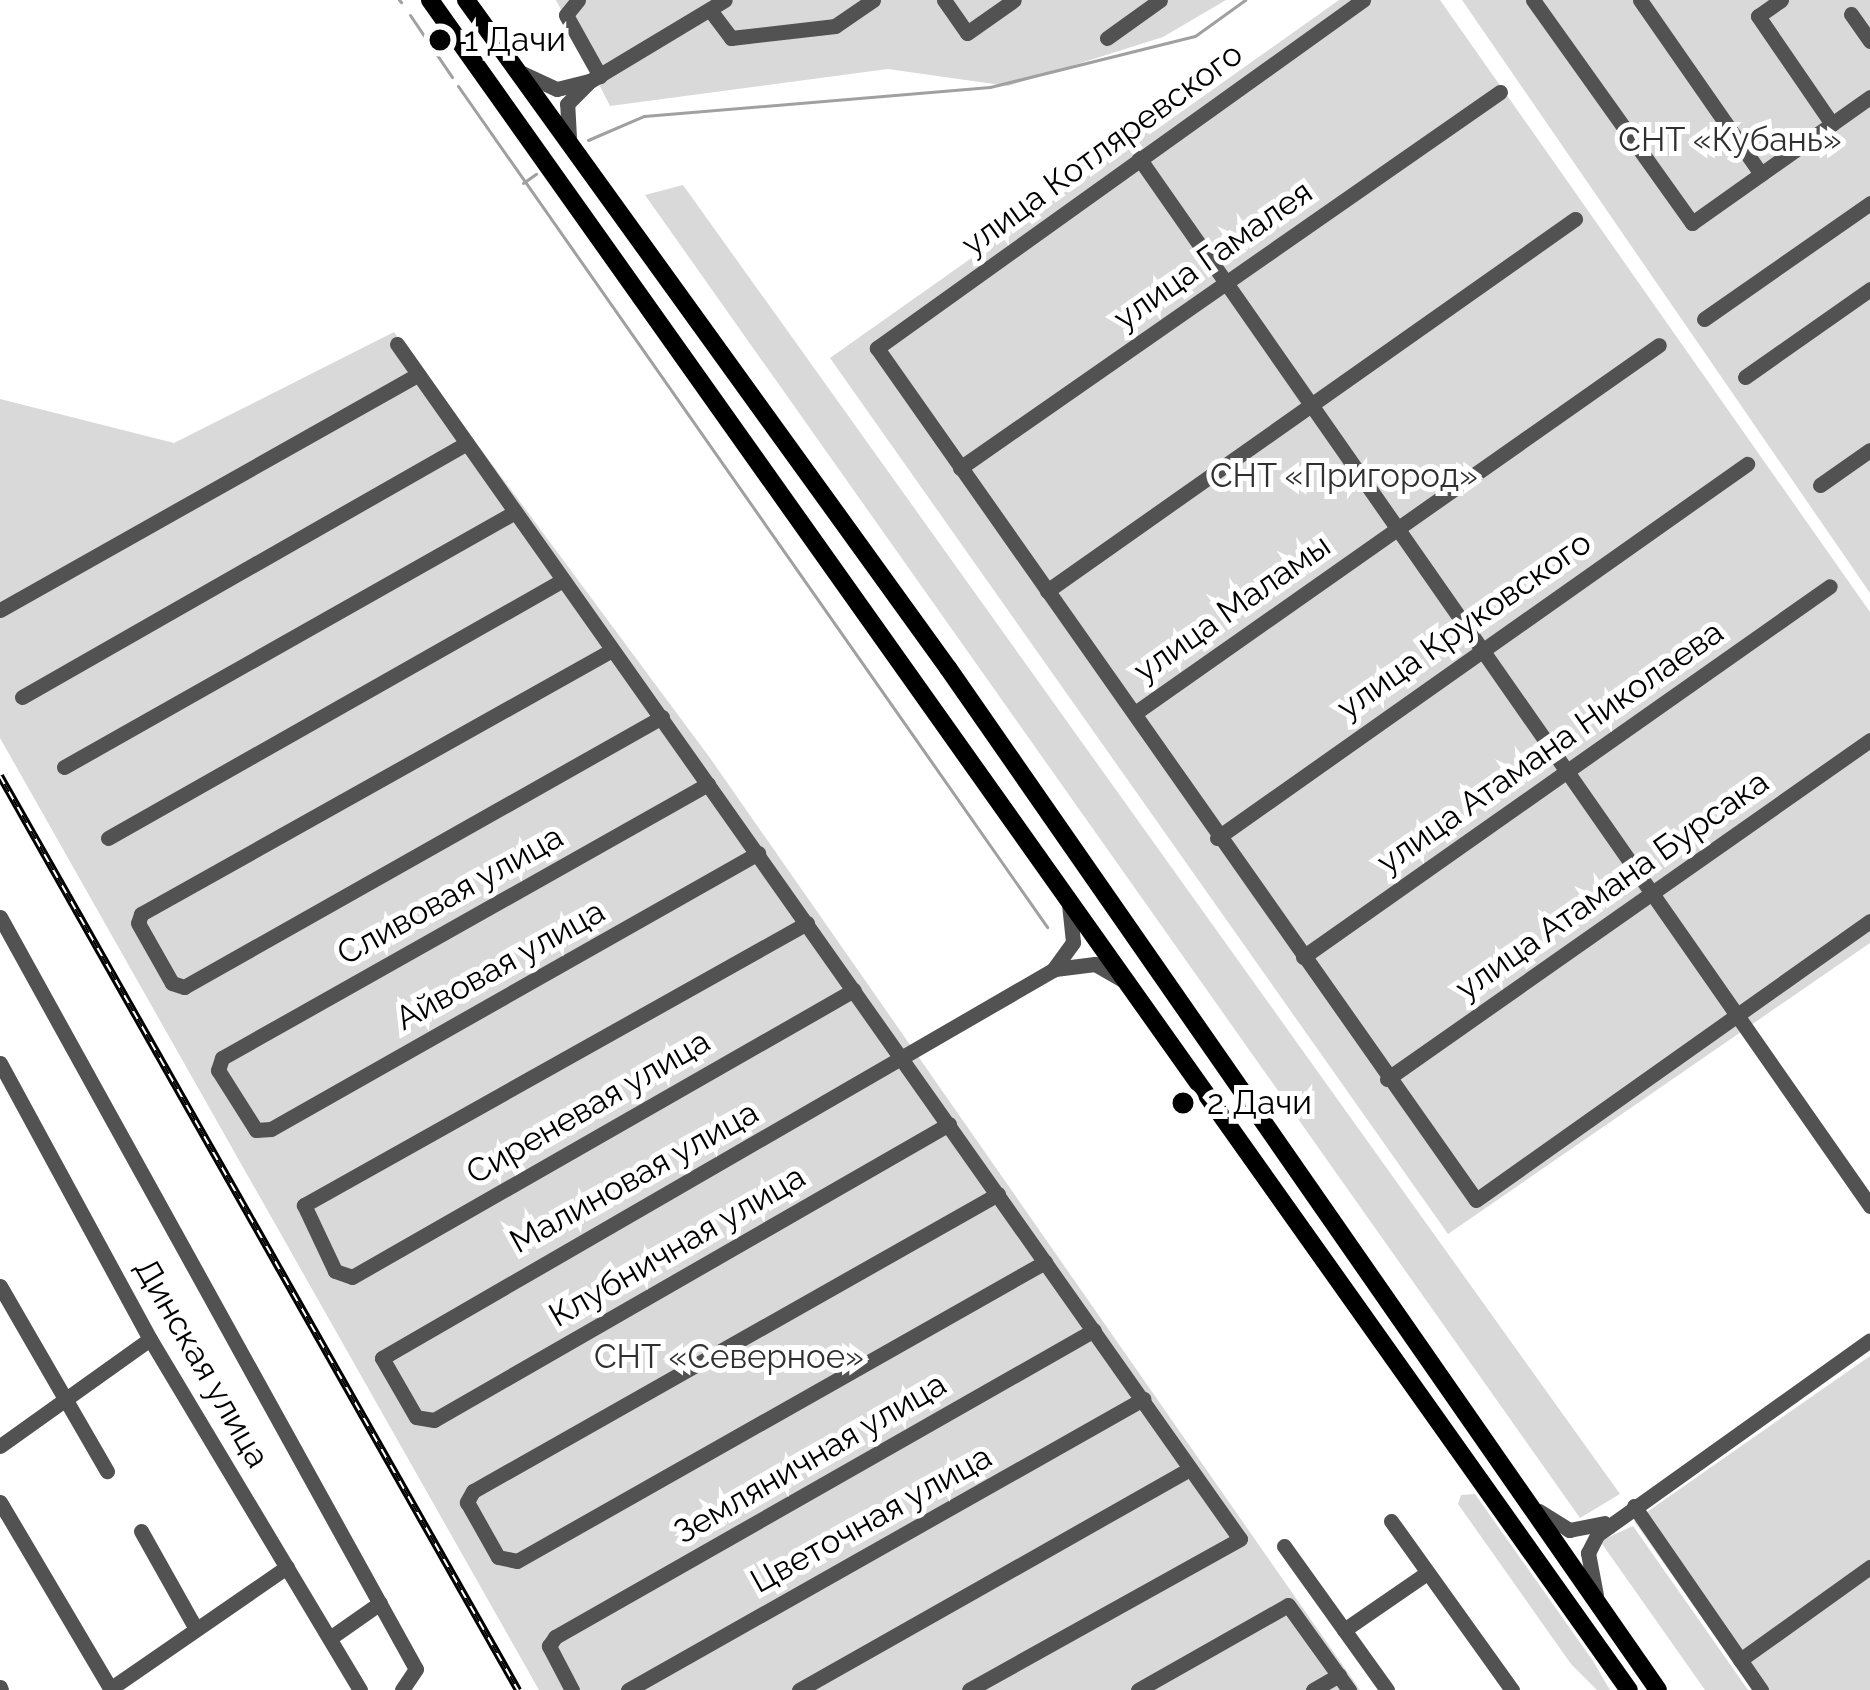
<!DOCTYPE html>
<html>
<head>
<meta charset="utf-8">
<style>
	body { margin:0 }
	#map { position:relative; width:1870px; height:1690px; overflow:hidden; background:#fff; font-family:Raleway,sans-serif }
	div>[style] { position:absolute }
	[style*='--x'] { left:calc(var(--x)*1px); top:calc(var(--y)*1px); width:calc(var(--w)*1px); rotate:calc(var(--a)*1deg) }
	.green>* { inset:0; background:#d9d9d9 }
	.stream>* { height:3px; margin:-1.5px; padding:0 1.5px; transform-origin:1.5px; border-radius:1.5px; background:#a0a0a0 }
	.minor>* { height:15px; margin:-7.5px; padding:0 7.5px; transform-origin:7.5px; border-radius:7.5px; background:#525252 }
	.major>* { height:18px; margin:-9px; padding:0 9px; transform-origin:9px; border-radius:9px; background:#000 }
	.rail>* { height:8px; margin-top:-4px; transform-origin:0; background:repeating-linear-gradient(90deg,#fff 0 9px,#000 0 18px); box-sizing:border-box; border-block:3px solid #000 }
	.dots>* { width:33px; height:33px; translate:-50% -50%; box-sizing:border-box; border:6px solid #fff; border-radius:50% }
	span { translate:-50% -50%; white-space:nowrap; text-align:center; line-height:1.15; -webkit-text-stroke:10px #fff; paint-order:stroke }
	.poi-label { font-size:33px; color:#000 }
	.left { translate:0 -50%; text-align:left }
	.park-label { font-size:33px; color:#303030 }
	.street-label { font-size:33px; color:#000 }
</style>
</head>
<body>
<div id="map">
	<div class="green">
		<i style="clip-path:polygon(556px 0,1226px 0,1163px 37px,1008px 86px,888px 69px,610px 106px)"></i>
		<i style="clip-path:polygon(1339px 0,1440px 0,1870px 612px,1870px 943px,1448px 1234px,830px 358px,1106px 163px,1110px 145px,1133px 129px,1150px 134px)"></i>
		<i style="clip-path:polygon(1462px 0,1870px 0,1870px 593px)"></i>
		<i style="clip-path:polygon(683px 185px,1620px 1494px,1580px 1518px,645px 195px)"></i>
		<i style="clip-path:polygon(394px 332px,710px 758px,1360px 1690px,539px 1690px,0 738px,0 399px,174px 443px)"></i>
		<i style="clip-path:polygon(1870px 1356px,1870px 1690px,1753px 1690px,1634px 1521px)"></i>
		<i style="clip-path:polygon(1475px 1494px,1593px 1661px,1610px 1690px,1597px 1690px,1571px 1664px,1458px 1504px,1461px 1495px)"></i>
		<i style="clip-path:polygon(1633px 1526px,1748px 1690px,1705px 1690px,1600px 1541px)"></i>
	</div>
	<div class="stream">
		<i style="--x:399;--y:0;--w:3;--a:45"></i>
		<i style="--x:410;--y:15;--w:75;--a:55.9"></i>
		<i style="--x:458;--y:86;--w:1027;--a:54.99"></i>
		<i style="--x:588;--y:140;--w:61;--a:-23.2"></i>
		<i style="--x:644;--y:116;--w:347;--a:-4.8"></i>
		<i style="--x:990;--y:87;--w:211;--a:-14"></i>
		<i style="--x:1195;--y:36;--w:62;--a:-35.8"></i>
		<i style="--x:523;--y:183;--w:16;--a:-35"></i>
	</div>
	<div class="minor">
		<i style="--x:578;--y:0;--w:19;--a:129"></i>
		<i style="--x:566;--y:15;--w:70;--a:60.9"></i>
		<i style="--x:944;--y:0;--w:40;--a:55.1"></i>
		<i style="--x:967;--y:33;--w:57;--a:-35.1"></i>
		<i style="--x:1363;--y:0;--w:598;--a:144.4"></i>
		<i style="--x:877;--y:348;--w:1041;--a:54.89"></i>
		<i style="--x:1476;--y:1200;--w:483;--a:-35.3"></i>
		<i style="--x:1533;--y:0;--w:274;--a:54.5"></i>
		<i style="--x:1692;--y:223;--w:218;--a:-35.3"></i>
		<i style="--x:1640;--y:0;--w:212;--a:55.2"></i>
		<i style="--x:1781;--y:0;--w:28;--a:145"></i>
		<i style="--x:1758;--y:16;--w:131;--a:55.6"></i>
		<i style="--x:710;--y:10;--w:35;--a:53"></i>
		<i style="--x:731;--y:38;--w:105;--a:-6.6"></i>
		<i style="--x:835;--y:26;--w:46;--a:-34.4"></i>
		<i style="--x:1851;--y:14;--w:33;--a:55"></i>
		<i style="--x:1107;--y:38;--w:65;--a:-35.6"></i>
		<i style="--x:522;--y:73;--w:38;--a:25"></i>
		<i style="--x:557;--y:89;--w:34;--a:-14"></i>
		<i style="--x:590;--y:81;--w:157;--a:-31"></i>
		<i style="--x:569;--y:138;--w:34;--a:-93"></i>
		<i style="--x:567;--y:104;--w:30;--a:-45"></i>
		<i style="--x:1139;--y:158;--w:1278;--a:55.1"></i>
		<i style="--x:1704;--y:319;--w:203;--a:-34.9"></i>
		<i style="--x:397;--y:344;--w:1462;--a:54.8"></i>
		<i style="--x:1240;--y:1539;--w:310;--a:150.9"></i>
		<i style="--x:1745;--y:377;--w:153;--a:-35.1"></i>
		<i style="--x:960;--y:468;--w:658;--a:-34.85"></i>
		<i style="--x:1820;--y:485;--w:61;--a:-35"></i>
		<i style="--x:1047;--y:591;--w:646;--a:-35.17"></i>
		<i style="--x:0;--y:610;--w:480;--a:-29.4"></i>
		<i style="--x:612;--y:650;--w:540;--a:150.73"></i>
		<i style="--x:141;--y:914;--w:9;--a:108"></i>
		<i style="--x:138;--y:923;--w:69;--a:60.5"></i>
		<i style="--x:172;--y:983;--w:13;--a:18"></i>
		<i style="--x:184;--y:987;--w:549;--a:-29.46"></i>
		<i style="--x:22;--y:697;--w:512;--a:-29.72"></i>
		<i style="--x:1135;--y:713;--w:640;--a:-35.08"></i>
		<i style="--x:64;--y:767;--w:518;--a:-29.48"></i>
		<i style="--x:708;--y:784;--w:558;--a:150.59"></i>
		<i style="--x:222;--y:1058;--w:13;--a:108"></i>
		<i style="--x:218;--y:1070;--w:71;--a:57.7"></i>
		<i style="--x:256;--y:1130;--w:15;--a:-4"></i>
		<i style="--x:271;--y:1129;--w:560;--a:-29.54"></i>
		<i style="--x:108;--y:838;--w:523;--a:-29.55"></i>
		<i style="--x:1217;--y:838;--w:649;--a:-35.21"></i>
		<i style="--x:0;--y:917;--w:859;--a:61.05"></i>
		<i style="--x:416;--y:1669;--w:25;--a:124"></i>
		<i style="--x:807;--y:923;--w:577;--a:150.72"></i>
		<i style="--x:304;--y:1205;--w:73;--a:64.8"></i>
		<i style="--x:335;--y:1271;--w:18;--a:19"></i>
		<i style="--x:352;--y:1277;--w:578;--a:-29.76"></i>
		<i style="--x:1303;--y:957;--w:644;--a:-35.14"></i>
		<i style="--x:1055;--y:969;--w:40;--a:-7.1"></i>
		<i style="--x:1095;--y:964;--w:32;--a:30"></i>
		<i style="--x:0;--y:1063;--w:314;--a:61.5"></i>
		<i style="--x:150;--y:1339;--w:409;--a:59.1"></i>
		<i style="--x:1387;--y:1079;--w:590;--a:-35.06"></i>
		<i style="--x:949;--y:1124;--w:594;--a:150.11"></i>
		<i style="--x:434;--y:1420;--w:18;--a:-171"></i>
		<i style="--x:416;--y:1417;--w:68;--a:-120"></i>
		<i style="--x:382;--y:1358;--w:775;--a:-30.04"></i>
		<i style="--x:1053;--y:970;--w:34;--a:-54"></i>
		<i style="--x:1073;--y:942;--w:39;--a:-96"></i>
		<i style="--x:998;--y:1194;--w:603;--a:150.5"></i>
		<i style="--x:473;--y:1491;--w:13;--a:119"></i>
		<i style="--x:467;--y:1502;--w:63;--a:60.6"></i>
		<i style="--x:498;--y:1557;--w:19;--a:12"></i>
		<i style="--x:517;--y:1561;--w:607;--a:-29.52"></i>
		<i style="--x:0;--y:1286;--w:214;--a:60"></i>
		<i style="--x:0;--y:1446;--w:184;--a:-35.5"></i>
		<i style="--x:0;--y:1502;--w:218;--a:59.4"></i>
		<i style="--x:1634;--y:1506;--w:224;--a:55.4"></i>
		<i style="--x:1539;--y:1511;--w:36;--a:32"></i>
		<i style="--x:1569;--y:1530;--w:36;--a:-11"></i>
		<i style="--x:1391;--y:1521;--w:208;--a:54.4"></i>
		<i style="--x:141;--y:1531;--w:112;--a:60.7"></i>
		<i style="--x:1284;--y:1546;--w:177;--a:54.4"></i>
		<i style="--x:1596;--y:1595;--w:43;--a:-100.8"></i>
		<i style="--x:1588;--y:1553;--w:20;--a:-63"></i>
		<i style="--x:1597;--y:1535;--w:335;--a:-35.5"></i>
		<i style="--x:1344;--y:1630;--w:101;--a:-34.5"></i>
		<i style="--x:330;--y:1638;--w:61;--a:-35"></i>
		<i style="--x:1740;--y:1660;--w:160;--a:-35.6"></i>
		<i style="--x:0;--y:1687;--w:3;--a:72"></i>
		<i style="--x:110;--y:1689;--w:215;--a:-34.6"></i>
		<i style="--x:572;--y:1690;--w:50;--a:-117.6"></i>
		<i style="--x:549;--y:1646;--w:11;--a:-56"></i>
		<i style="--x:555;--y:1637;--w:620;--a:-29.66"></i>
		<i style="--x:628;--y:1690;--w:592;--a:-29.47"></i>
		<i style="--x:799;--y:1690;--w:449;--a:-29.5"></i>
		<i style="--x:1138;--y:1690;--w:172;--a:-29.5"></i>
		<i style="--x:1288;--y:1605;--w:105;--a:54.3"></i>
		<i style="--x:1313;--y:1690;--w:30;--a:-30"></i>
	</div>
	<div class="major">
		<i style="--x:430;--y:0;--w:2072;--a:54.65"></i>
		<i style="--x:466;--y:0;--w:824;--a:54.19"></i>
		<i style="--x:948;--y:668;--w:1244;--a:55.21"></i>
	</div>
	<div class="rail">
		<i style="--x:0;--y:776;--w:1051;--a:60.46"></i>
	</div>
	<div class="dots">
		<i style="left:440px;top:40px;background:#000"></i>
		<i style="left:1183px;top:1103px;background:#000"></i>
	</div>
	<div class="poi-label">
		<span class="left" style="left:464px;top:40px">1 Дачи</span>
		<span class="left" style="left:1207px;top:1103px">2 Дачи</span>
	</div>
	<div class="park-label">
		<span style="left:1730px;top:140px">СНТ «Кубань»</span>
		<span style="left:1344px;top:476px">СНТ «Пригород»</span>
		<span style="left:729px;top:1357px">СНТ «Северное»</span>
	</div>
	<div class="street-label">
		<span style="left:1102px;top:149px;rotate:-36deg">улица Котляревского</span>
		<span style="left:1213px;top:255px;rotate:-35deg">улица Гамалея</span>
		<span style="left:1232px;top:608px;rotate:-35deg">улица Маламы</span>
		<span style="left:1464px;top:625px;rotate:-35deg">улица Круковского</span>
		<span style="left:1550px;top:747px;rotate:-35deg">улица Атамана Николаева</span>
		<span style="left:1612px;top:885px;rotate:-35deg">улица Атамана Бурсака</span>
		<span style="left:450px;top:895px;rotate:-29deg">Сливовая улица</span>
		<span style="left:500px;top:965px;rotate:-29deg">Айвовая улица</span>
		<span style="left:588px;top:1107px;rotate:-30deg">Сиреневая улица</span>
		<span style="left:634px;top:1177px;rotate:-29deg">Малиновая улица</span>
		<span style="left:677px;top:1246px;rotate:-30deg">Клубничная улица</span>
		<span style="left:202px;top:1363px;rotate:60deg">Динская улица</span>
		<span style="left:810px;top:1458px;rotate:-30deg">Земляничная улица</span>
		<span style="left:871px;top:1519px;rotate:-29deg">Цветочная улица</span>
	</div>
</div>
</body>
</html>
